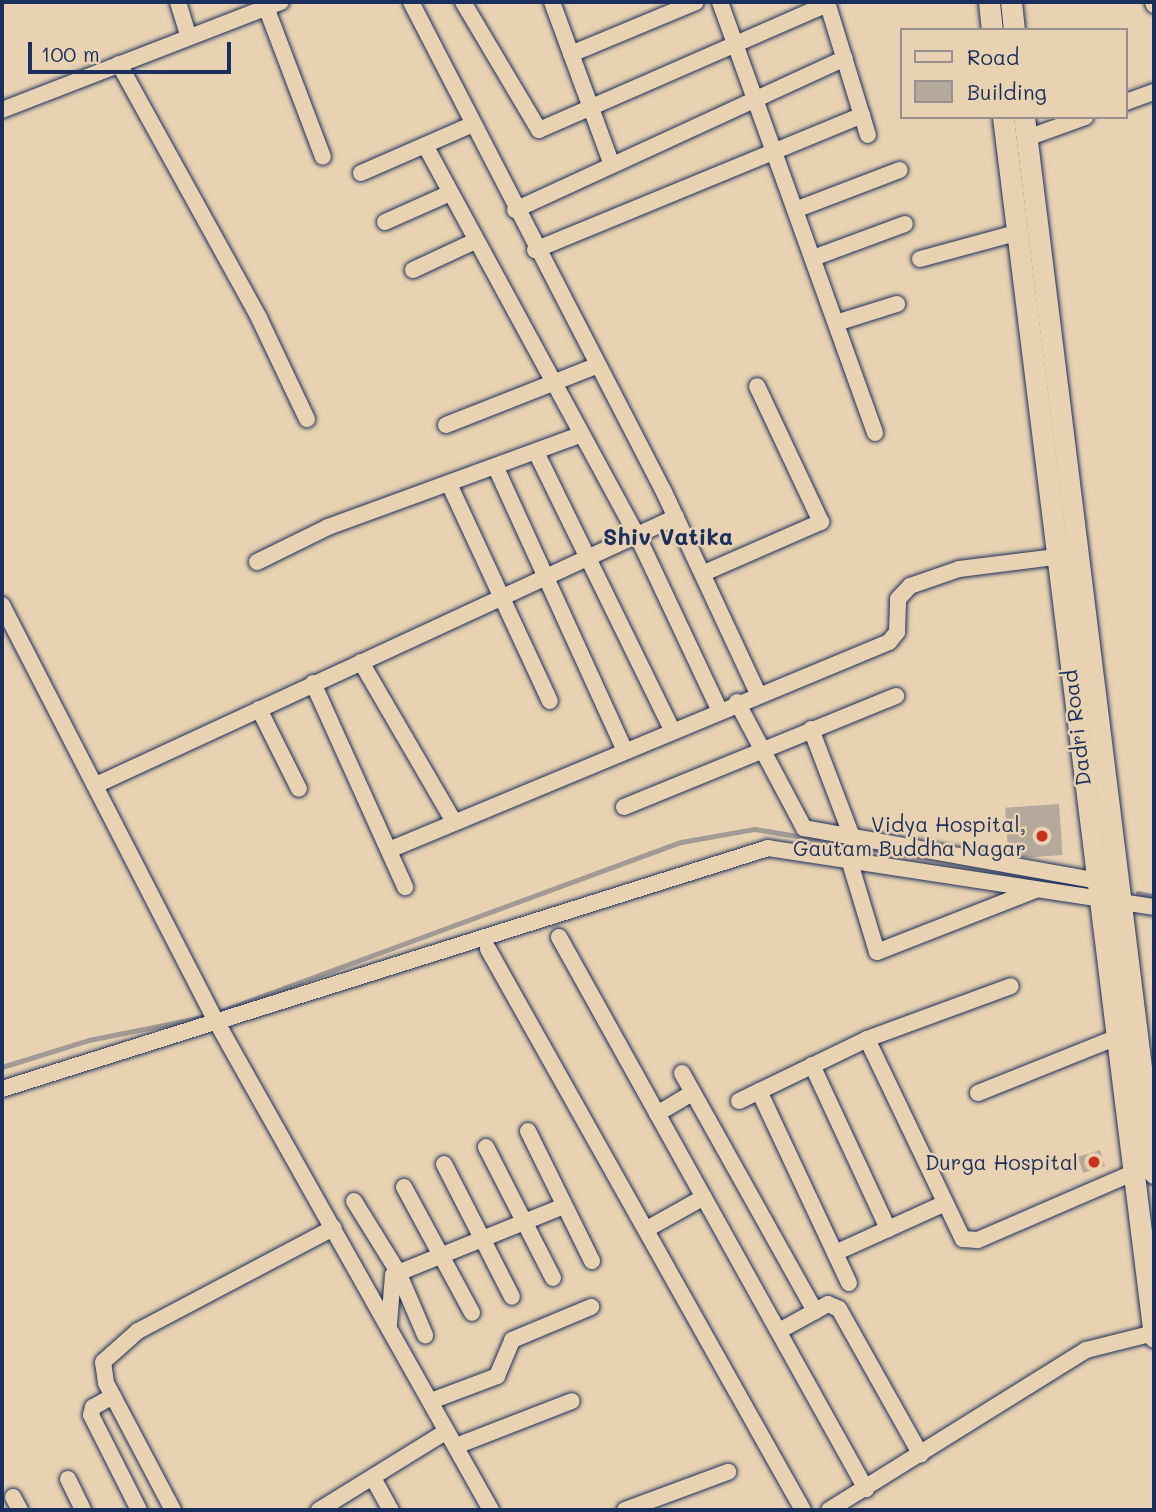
<!DOCTYPE html>
<html>
<head>
<meta charset="utf-8">
<style>
	body { margin:0 }
	#map { position:relative; width:1156px; height:1512px; overflow:hidden; background:#e8d2b1; font-family:Mali,sans-serif }
	div>[style] { position:absolute }
	[style*='--x'] { left:calc(var(--x)*1px); top:calc(var(--y)*1px); width:calc(var(--w)*1px); rotate:calc(var(--a)*1deg) }
	.stream>* { height:4.5px; margin:-2.25px; padding:0 2.25px; transform-origin:2.25px; border-radius:2.25px; background:#a19a95 }
	.building>* { inset:0; background:#b5a99c; transform-origin:0 0 }
	.roads { filter:drop-shadow(0 0 2px #1b2f5e) drop-shadow(0 0 2px #1b2f5e) }
	.street>* { height:16px; margin:-8px; padding:0 8px; transform-origin:8px; border-radius:8px; background:#e8d2b1 }
	.secondary>* { height:21px; margin:-10.5px; padding:0 10.5px; transform-origin:10.5px; border-radius:10.5px; background:#e8d2b1 }
	.dots>* { width:19px; height:19px; translate:-50% -50%; box-sizing:border-box; border:4px solid #e8d2b1; border-radius:50% }
	span { translate:-50% -50%; white-space:nowrap; text-align:center; line-height:1.15; -webkit-text-stroke:5px #e8d2b1; paint-order:stroke }
	.street-label { font-size:21px; color:#1b2f5e }
	.poi-label { font-size:21px; color:#1b2f5e }
	.right { translate:-100% -50%; text-align:right }
	.neighbourhood-label { font-size:23px; color:#1b2f5e; font-weight:700 }
	.frame { position:absolute; inset:0; border:4px solid #1b2f5e; pointer-events:none }
	.legend { position:absolute; left:900px; top:28px; width:228px; height:91px; box-sizing:border-box; background:#e8d2b1; border:2px solid #969190; margin:0; padding:9px 12px; list-style:none; font-size:21px; color:#1b2f5e }
	.legend li { display:flex; align-items:center; gap:14px; height:35px }
	.legend b { width:35px; border:2px solid #969190 }
	.scale { position:absolute; left:28px; top:42px; width:203px; height:32px; box-sizing:border-box; border:4px solid #1b2f5e; border-top:0; padding-left:9px; font-size:21px; line-height:24px; white-space:nowrap; color:#1b2f5e; -webkit-text-stroke:5px #e8d2b1; paint-order:stroke }
</style>
</head>
<body>
<div id="map">
	<div class="stream">
		<i style="--x:1138;--y:893;--w:16;--a:11"></i>
		<i style="--x:216;--y:1013;--w:495;--a:-20.2"></i>
		<i style="--x:681;--y:842;--w:75;--a:-10"></i>
		<i style="--x:755;--y:829;--w:152;--a:9.5"></i>
		<i style="--x:2;--y:1067;--w:91;--a:-17.2"></i>
		<i style="--x:89;--y:1040;--w:121;--a:-11.4"></i>
	</div>
	<div class="building">
		<i style="left:1059px;top:804px;width:51px;height:54px;rotate:86deg"></i>
		<i style="left:1100px;top:1150px;width:17px;height:23px;rotate:73deg"></i>
	</div>
	<div class="roads">
		<div class="street">
			<i style="--x:178;--y:2;--w:34;--a:73"></i>
			<i style="--x:411;--y:2;--w:551;--a:62.69"></i>
			<i style="--x:664;--y:492;--w:223;--a:65"></i>
			<i style="--x:463;--y:2;--w:149;--a:59.3"></i>
			<i style="--x:539;--y:130;--w:315;--a:-23.6"></i>
			<i style="--x:552;--y:2;--w:171;--a:69.8"></i>
			<i style="--x:720;--y:2;--w:458;--a:70.2"></i>
			<i style="--x:827;--y:2;--w:139;--a:72.9"></i>
			<i style="--x:1153;--y:2;--w:3;--a:72"></i>
			<i style="--x:266;--y:7;--w:160;--a:69.2"></i>
			<i style="--x:571;--y:54;--w:135;--a:-22.6"></i>
			<i style="--x:119;--y:64;--w:290;--a:61.1"></i>
			<i style="--x:259;--y:318;--w:112;--a:64.6"></i>
			<i style="--x:1126;--y:102;--w:30;--a:-20"></i>
			<i style="--x:2;--y:110;--w:299;--a:-21.2"></i>
			<i style="--x:1027;--y:138;--w:62;--a:-19.9"></i>
			<i style="--x:425;--y:145;--w:444;--a:61.5"></i>
			<i style="--x:637;--y:535;--w:192;--a:64.8"></i>
			<i style="--x:361;--y:173;--w:120;--a:-23.6"></i>
			<i style="--x:515;--y:210;--w:363;--a:-24.7"></i>
			<i style="--x:795;--y:210;--w:112;--a:-20.9"></i>
			<i style="--x:385;--y:222;--w:71;--a:-24"></i>
			<i style="--x:535;--y:250;--w:354;--a:-22.4"></i>
			<i style="--x:813;--y:258;--w:98;--a:-20.3"></i>
			<i style="--x:920;--y:259;--w:99;--a:-15.2"></i>
			<i style="--x:413;--y:270;--w:68;--a:-25.1"></i>
			<i style="--x:836;--y:323;--w:64;--a:-17.3"></i>
			<i style="--x:446;--y:425;--w:161;--a:-21.5"></i>
			<i style="--x:537;--y:454;--w:305;--a:63.9"></i>
			<i style="--x:497;--y:470;--w:307;--a:65.5"></i>
			<i style="--x:450;--y:486;--w:237;--a:65.1"></i>
			<i style="--x:257;--y:562;--w:79;--a:-26.2"></i>
			<i style="--x:328;--y:527;--w:268;--a:-20.1"></i>
			<i style="--x:704;--y:573;--w:128;--a:-23.6"></i>
			<i style="--x:821;--y:522;--w:150;--a:-115.2"></i>
			<i style="--x:2;--y:605;--w:468;--a:62.8"></i>
			<i style="--x:216;--y:1021;--w:561;--a:60.65"></i>
			<i style="--x:361;--y:662;--w:185;--a:59.8"></i>
			<i style="--x:313;--y:683;--w:224;--a:65.7"></i>
			<i style="--x:737;--y:702;--w:143;--a:62"></i>
			<i style="--x:804;--y:828;--w:295;--a:10.2"></i>
			<i style="--x:259;--y:709;--w:89;--a:63.4"></i>
			<i style="--x:811;--y:729;--w:116;--a:69.2"></i>
			<i style="--x:96;--y:785;--w:639;--a:-24.8"></i>
			<i style="--x:624;--y:807;--w:294;--a:-22.2"></i>
			<i style="--x:389;--y:850;--w:542;--a:-22.59"></i>
			<i style="--x:889;--y:642;--w:13;--a:-51"></i>
			<i style="--x:897;--y:632;--w:33;--a:-88"></i>
			<i style="--x:898;--y:599;--w:18;--a:-47"></i>
			<i style="--x:910;--y:586;--w:52;--a:-19.1"></i>
			<i style="--x:959;--y:569;--w:98;--a:-7.1"></i>
			<i style="--x:848;--y:856;--w:100;--a:73.2"></i>
			<i style="--x:877;--y:952;--w:170;--a:-21.4"></i>
			<i style="--x:559;--y:937;--w:632;--a:60.92"></i>
			<i style="--x:488;--y:949;--w:643;--a:60.69"></i>
			<i style="--x:867;--y:1039;--w:222;--a:64.4"></i>
			<i style="--x:963;--y:1239;--w:15;--a:4"></i>
			<i style="--x:978;--y:1240;--w:169;--a:-23.4"></i>
			<i style="--x:812;--y:1065;--w:181;--a:65.1"></i>
			<i style="--x:682;--y:1073;--w:273;--a:60.8"></i>
			<i style="--x:2;--y:1089;--w:803;--a:-17.46"></i>
			<i style="--x:768;--y:848;--w:390;--a:8.7"></i>
			<i style="--x:759;--y:1091;--w:212;--a:64.9"></i>
			<i style="--x:978;--y:1093;--w:148;--a:-21.9"></i>
			<i style="--x:739;--y:1101;--w:142;--a:-25.8"></i>
			<i style="--x:867;--y:1039;--w:153;--a:-20.2"></i>
			<i style="--x:657;--y:1114;--w:41;--a:-31"></i>
			<i style="--x:528;--y:1131;--w:145;--a:63.8"></i>
			<i style="--x:486;--y:1147;--w:147;--a:62.9"></i>
			<i style="--x:444;--y:1164;--w:149;--a:62.9"></i>
			<i style="--x:404;--y:1187;--w:143;--a:61.6"></i>
			<i style="--x:354;--y:1201;--w:84;--a:58.2"></i>
			<i style="--x:398;--y:1272;--w:69;--a:66.8"></i>
			<i style="--x:647;--y:1229;--w:65;--a:-29.3"></i>
			<i style="--x:835;--y:1253;--w:119;--a:-24.4"></i>
			<i style="--x:389;--y:1324;--w:49;--a:-85.3"></i>
			<i style="--x:393;--y:1275;--w:184;--a:-22"></i>
			<i style="--x:779;--y:1331;--w:56;--a:-28.9"></i>
			<i style="--x:828;--y:1304;--w:12;--a:24"></i>
			<i style="--x:839;--y:1309;--w:167;--a:60.7"></i>
			<i style="--x:113;--y:1396;--w:23;--a:151"></i>
			<i style="--x:93;--y:1407;--w:8;--a:104"></i>
			<i style="--x:91;--y:1415;--w:106;--a:63.2"></i>
			<i style="--x:431;--y:1401;--w:71;--a:-20.7"></i>
			<i style="--x:497;--y:1376;--w:39;--a:-67"></i>
			<i style="--x:512;--y:1340;--w:86;--a:-22.7"></i>
			<i style="--x:456;--y:1446;--w:124;--a:-21.2"></i>
			<i style="--x:373;--y:1478;--w:37;--a:61"></i>
			<i style="--x:68;--y:1479;--w:34;--a:64"></i>
			<i style="--x:13;--y:1497;--w:15;--a:62"></i>
			<i style="--x:173;--y:1510;--w:144;--a:-117.8"></i>
			<i style="--x:106;--y:1383;--w:21;--a:-98"></i>
			<i style="--x:103;--y:1362;--w:47;--a:-41.5"></i>
			<i style="--x:138;--y:1331;--w:221;--a:-27.8"></i>
			<i style="--x:319;--y:1510;--w:150;--a:-31.7"></i>
			<i style="--x:625;--y:1510;--w:110;--a:-20.3"></i>
			<i style="--x:829;--y:1510;--w:303;--a:-31.9"></i>
			<i style="--x:1086;--y:1350;--w:70;--a:-14"></i>
		</div>
		<div class="secondary">
			<i style="--x:989;--y:2;--w:28;--a:84"></i>
			<i style="--x:1011;--y:2;--w:28;--a:84"></i>
			<i style="--x:1003;--y:117;--w:1229;--a:82.94"></i>
			<i style="--x:1024;--y:117;--w:1064;--a:82.98"></i>
		</div>
	</div>
	<div class="dots">
		<i style="left:1042px;top:836px;background:#c8321e"></i>
		<i style="left:1094px;top:1162px;background:#c8321e"></i>
	</div>
	<div class="street-label">
		<span style="left:1076px;top:728px;rotate:-97deg">Dadri Road</span>
	</div>
	<div class="poi-label">
		<span class="right" style="left:1026px;top:836px">Vidya Hospital,<br>Gautam Buddha Nagar</span>
		<span class="right" style="left:1078px;top:1162px">Durga Hospital</span>
	</div>
	<div class="neighbourhood-label">
		<span style="left:668px;top:536px">Shiv Vatika</span>
	</div>
	<div class="frame"></div>
	<ul class="legend">
	<li><b style="height:9px;background:#e8d2b1"></b>Road</li>
	<li><b style="height:19px;background:#b5a99c"></b>Building</li>
	</ul>
	<div class="scale">100 m</div>
</div>
</body>
</html>
